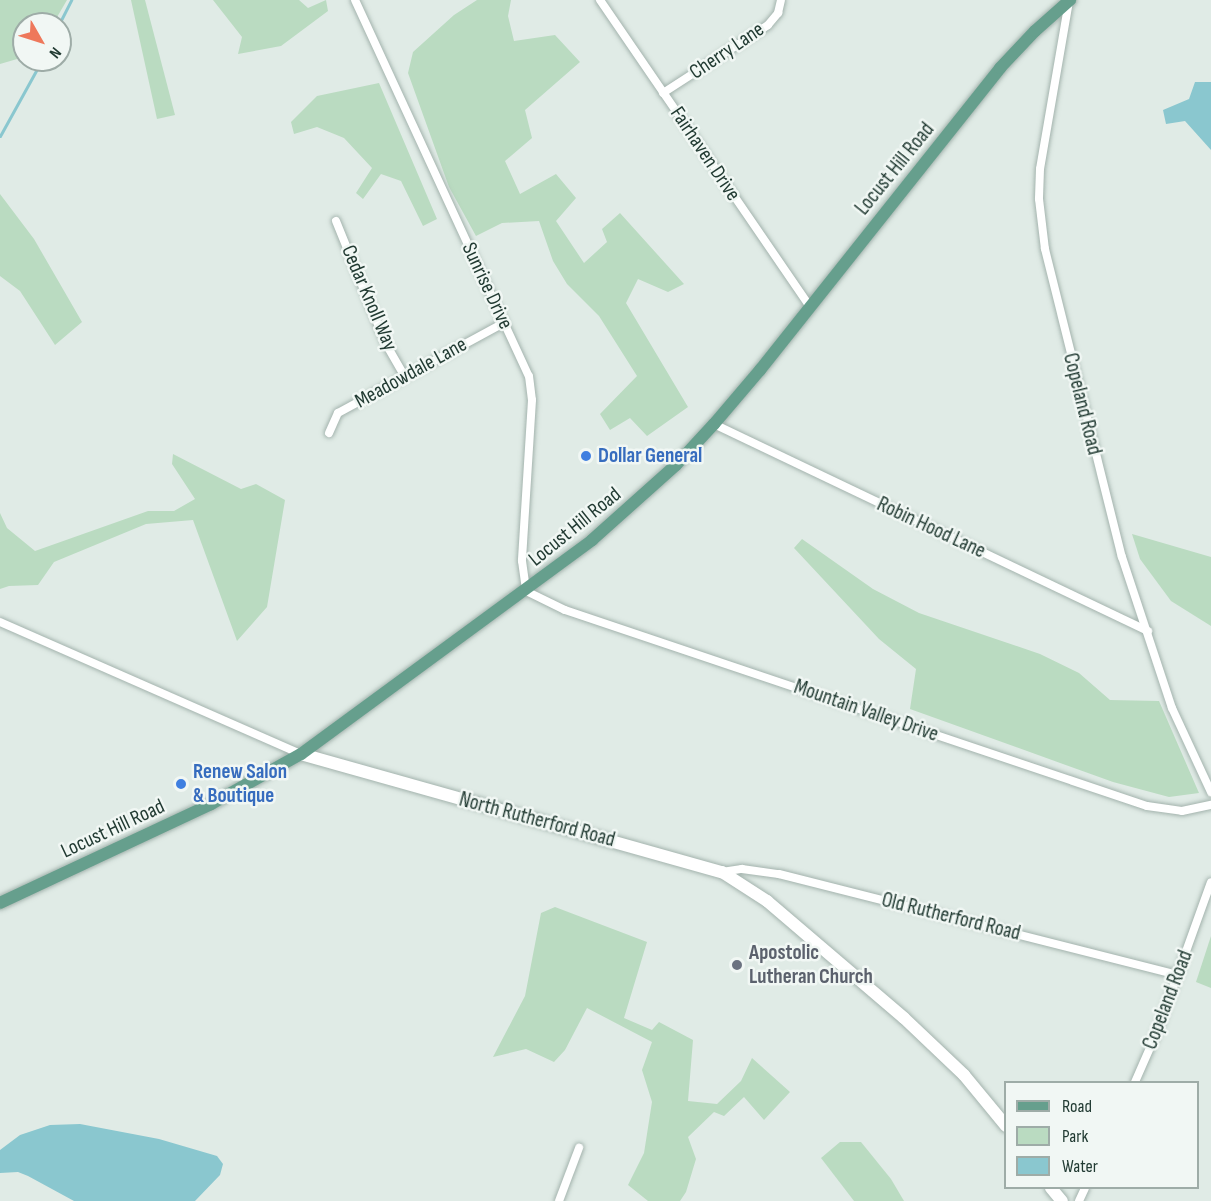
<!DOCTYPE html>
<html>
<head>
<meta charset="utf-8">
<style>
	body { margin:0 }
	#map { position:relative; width:1211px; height:1201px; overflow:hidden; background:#e0ebe6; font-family:"Sofia Sans Condensed",sans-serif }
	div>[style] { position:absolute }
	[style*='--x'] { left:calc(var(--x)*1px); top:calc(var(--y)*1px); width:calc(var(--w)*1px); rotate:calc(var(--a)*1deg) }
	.green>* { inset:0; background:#badbc1 }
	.water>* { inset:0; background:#8ac7cf }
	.stream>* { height:3px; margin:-1.5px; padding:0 1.5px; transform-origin:1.5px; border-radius:1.5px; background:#8ac7cf }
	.roads { filter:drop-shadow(0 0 2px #a3b3ad) drop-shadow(0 0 2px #a3b3ad) }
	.street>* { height:8px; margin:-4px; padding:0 4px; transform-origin:4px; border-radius:4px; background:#fff }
	.secondary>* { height:12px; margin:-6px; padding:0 6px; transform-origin:6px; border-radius:6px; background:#fff }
	.primary>* { height:12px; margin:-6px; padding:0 6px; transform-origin:6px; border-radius:6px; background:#669f8d }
	.dots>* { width:16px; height:16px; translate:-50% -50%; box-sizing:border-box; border:3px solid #f1f7f4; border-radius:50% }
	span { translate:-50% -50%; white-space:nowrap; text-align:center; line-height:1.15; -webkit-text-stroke:5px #f1f7f4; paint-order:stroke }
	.street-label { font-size:21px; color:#223b33 }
	.shop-label { font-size:21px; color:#366cbe; font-weight:700 }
	.left { translate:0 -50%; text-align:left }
	.worship-label { font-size:21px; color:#5b616d; font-weight:700 }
	.legend { position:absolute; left:1004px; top:1081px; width:195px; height:108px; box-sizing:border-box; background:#f1f7f4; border:2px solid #9eaca7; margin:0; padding:8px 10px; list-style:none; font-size:18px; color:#223b33 }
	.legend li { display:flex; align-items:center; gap:12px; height:30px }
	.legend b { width:30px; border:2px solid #9eaca7 }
	.north { position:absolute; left:12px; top:12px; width:60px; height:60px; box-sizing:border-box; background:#f1f7f4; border:2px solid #9eaca7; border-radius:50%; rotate:129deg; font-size:16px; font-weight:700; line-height:24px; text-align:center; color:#223b33 }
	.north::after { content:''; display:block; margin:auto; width:21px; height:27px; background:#ee785b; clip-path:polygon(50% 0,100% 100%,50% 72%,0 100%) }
</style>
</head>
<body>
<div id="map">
	<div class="green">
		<i style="clip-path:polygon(0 0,67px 0,53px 24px,24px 24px,24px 57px,0 64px)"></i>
		<i style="clip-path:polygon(131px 0,145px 0,175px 115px,157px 119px)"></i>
		<i style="clip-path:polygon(213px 0,299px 0,308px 8px,326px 0,328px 11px,281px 46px,238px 54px,242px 37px)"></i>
		<i style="clip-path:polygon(477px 0,511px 0,508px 16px,514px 41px,555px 35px,580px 62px,525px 110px,532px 138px,505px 161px,520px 194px,556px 174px,576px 198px,556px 221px,584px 263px,607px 242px,602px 229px,620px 213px,684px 284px,668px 292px,638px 279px,626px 303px,688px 407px,647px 436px,630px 418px,610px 430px,600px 414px,637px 376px,599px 316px,567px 284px,553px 261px,539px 221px,502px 223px,476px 236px,449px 187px,408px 73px,413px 52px,454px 15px)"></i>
		<i style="clip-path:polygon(379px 83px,437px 219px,423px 226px,401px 181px,381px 174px,363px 199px,356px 193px,372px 168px,344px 138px,317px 127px,294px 134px,291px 122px,317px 96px)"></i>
		<i style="clip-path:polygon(0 194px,34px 239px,82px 322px,55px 345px,20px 291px,0 276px)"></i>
		<i style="clip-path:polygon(173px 454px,241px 489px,256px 484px,285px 500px,267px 607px,237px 641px,193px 520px,146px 524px,54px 562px,38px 585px,9px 586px,0 589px,0 513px,7px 528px,35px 551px,148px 511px,174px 511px,195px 499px,172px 464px)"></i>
		<i style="clip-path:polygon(1132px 534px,1211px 557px,1211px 626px,1171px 601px,1140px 559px)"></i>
		<i style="clip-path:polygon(802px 539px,873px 589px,919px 613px,1040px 654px,1079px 673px,1110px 700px,1159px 701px,1199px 793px,1169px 797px,1113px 782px,910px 709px,916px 669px,879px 639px,794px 548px)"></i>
		<i style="clip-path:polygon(555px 907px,647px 942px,624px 1018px,652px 1030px,659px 1022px,693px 1040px,688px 1101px,717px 1104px,741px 1081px,752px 1058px,790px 1092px,764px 1120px,744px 1097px,724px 1116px,714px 1112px,688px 1137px,696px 1159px,686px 1192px,680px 1201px,648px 1201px,628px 1185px,644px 1153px,652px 1102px,642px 1070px,652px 1042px,587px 1008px,565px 1050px,554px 1062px,526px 1049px,493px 1057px,525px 996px,541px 913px)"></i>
		<i style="clip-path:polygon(1211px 936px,1211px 988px,1196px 982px)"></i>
		<i style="clip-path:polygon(840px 1142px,861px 1142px,891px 1179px,904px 1201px,854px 1201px,821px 1158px)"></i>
	</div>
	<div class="water">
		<i style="clip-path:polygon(1195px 82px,1211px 82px,1211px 150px,1185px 121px,1166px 124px,1163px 110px,1189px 99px)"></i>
		<i style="clip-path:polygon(80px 1124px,159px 1139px,217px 1156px,223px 1164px,220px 1175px,195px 1201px,74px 1201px,28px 1176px,18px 1172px,0 1173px,0 1150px,20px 1135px,50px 1125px)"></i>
	</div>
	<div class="stream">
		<i style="--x:59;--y:24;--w:27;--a:-63"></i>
		<i style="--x:0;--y:136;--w:87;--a:-61.1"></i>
	</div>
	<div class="roads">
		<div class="street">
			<i style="--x:355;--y:0;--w:414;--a:65.2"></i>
			<i style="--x:529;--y:376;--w:24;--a:83"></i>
			<i style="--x:532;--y:400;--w:161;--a:93.6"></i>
			<i style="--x:522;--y:561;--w:30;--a:82"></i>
			<i style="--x:526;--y:591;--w:43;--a:26"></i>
			<i style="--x:565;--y:610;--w:614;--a:18.61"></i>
			<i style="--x:1147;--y:806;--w:35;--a:8"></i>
			<i style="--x:1182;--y:811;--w:30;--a:-12"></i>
			<i style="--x:600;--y:0;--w:372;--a:55.6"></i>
			<i style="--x:1069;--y:1;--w:170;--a:99.8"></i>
			<i style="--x:1040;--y:169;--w:30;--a:92"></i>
			<i style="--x:1039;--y:199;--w:50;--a:83.2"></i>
			<i style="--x:1045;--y:249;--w:317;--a:76"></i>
			<i style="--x:1122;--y:557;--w:159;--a:71.7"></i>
			<i style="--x:1172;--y:708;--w:93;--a:65.1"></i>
			<i style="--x:663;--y:93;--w:125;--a:-32.9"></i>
			<i style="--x:768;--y:25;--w:16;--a:-50"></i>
			<i style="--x:778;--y:13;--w:13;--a:-77"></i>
			<i style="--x:336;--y:221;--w:133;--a:67.9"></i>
			<i style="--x:386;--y:344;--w:36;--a:60"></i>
			<i style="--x:714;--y:424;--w:481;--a:25.5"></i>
			<i style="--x:329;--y:433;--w:22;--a:-66"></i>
			<i style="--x:338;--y:413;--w:189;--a:-28.5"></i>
			<i style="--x:0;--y:622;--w:329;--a:23.7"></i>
			<i style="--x:722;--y:872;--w:20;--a:-9"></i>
			<i style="--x:742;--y:869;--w:37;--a:8"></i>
			<i style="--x:779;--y:874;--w:412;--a:14.2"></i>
			<i style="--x:1135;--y:1082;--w:55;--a:-66.3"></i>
			<i style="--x:1157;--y:1032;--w:159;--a:-70.2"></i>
			<i style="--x:559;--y:1201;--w:57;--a:-69.3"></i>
			<i style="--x:1079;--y:1201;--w:14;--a:-65"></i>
		</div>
		<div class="secondary">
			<i style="--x:301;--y:754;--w:437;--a:15.7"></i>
			<i style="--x:722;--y:872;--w:54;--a:32.8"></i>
			<i style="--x:767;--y:901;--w:180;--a:40.5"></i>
			<i style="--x:904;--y:1018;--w:83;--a:43.5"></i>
			<i style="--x:964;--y:1075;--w:66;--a:50.5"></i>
			<i style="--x:1051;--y:1188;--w:17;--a:50"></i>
		</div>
		<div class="primary">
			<i style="--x:0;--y:903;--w:233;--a:-25.1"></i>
			<i style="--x:211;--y:804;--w:103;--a:-29.1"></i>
			<i style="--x:301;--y:754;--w:361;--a:-36.3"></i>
			<i style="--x:592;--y:540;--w:113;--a:-41.8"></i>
			<i style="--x:676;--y:465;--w:56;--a:-47.2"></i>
			<i style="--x:714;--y:424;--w:71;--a:-49.6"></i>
			<i style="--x:760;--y:370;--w:386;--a:-51.5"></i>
			<i style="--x:1000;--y:68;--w:51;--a:-46.6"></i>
			<i style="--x:1035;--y:31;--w:47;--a:-41.5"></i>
		</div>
	</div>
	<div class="dots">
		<i style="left:586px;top:456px;background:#3f7fe0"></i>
		<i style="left:181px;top:784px;background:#3f7fe0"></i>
		<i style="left:737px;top:965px;background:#6b7280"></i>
	</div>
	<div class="street-label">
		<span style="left:727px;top:51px;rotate:-34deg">Cherry Lane</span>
		<span style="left:705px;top:154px;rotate:56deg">Fairhaven Drive</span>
		<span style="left:895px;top:169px;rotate:-51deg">Locust Hill Road</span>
		<span style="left:487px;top:286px;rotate:65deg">Sunrise Drive</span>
		<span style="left:369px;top:298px;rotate:67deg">Cedar Knoll Way</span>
		<span style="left:411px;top:373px;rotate:-29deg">Meadowdale Lane</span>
		<span style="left:1082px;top:404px;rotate:76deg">Copeland Road</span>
		<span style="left:575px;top:527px;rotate:-39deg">Locust Hill Road</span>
		<span style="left:931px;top:528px;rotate:25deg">Robin Hood Lane</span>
		<span style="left:866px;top:711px;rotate:19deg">Mountain Valley Drive</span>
		<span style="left:537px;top:820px;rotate:15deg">North Rutherford Road</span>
		<span style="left:113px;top:829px;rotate:-25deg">Locust Hill Road</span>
		<span style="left:951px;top:917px;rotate:14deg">Old Rutherford Road</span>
		<span style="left:1168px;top:1000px;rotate:-69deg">Copeland Road</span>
	</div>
	<div class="shop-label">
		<span class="left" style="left:598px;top:456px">Dollar General</span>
		<span class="left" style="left:193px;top:784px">Renew Salon<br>&amp; Boutique</span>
	</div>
	<div class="worship-label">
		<span class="left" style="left:749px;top:965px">Apostolic<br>Lutheran Church</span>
	</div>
	<ul class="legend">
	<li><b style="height:8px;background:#669f8d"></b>Road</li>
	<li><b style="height:16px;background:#badbc1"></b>Park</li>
	<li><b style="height:16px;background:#8ac7cf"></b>Water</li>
	</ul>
	<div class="north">N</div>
</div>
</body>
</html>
